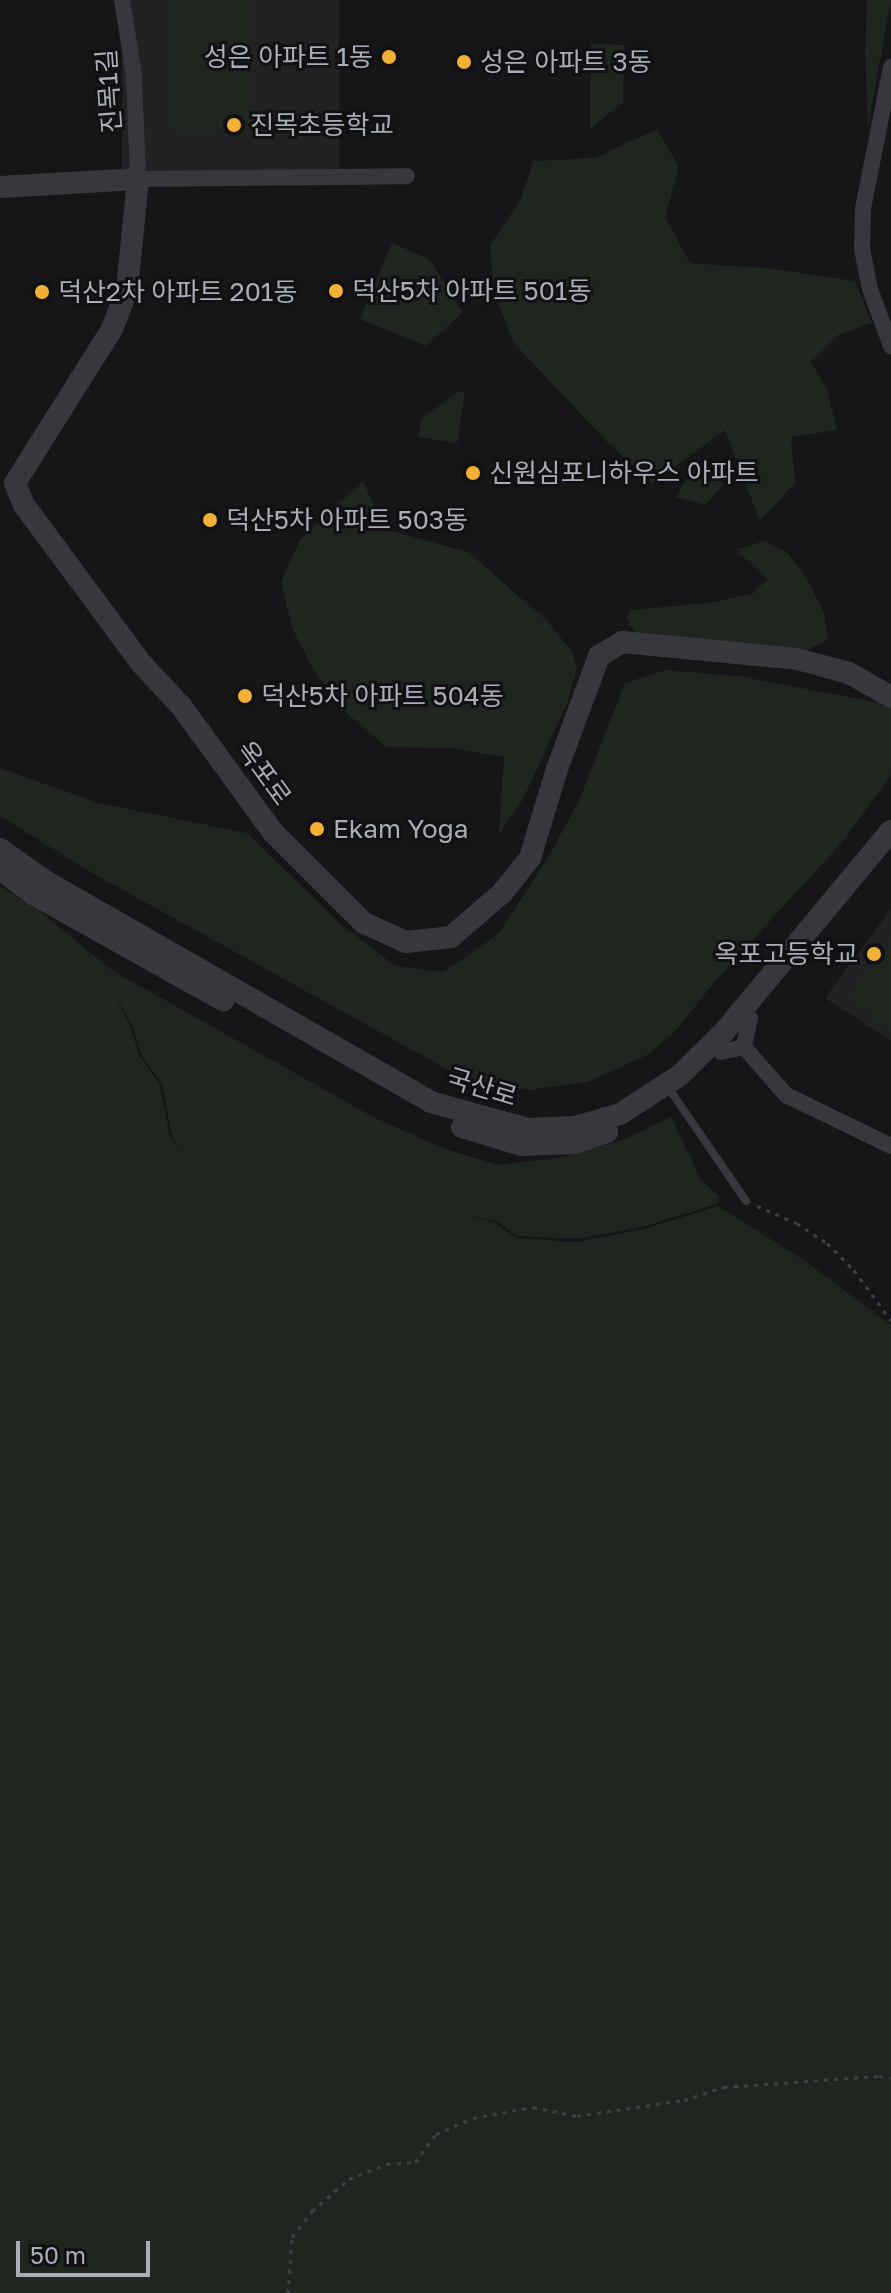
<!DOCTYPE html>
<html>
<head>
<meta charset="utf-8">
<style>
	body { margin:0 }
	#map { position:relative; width:891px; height:2293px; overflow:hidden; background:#161618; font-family:"Golos Text","Noto Sans KR",sans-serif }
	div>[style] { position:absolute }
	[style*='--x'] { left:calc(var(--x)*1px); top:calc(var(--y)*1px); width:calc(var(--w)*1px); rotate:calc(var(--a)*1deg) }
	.built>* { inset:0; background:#222225; transform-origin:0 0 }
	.green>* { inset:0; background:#1e261f; transform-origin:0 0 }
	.path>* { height:3px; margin-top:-1.5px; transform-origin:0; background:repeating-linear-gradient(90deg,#3d3f44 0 4px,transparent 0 10px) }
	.service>* { height:8px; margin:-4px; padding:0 4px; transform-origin:4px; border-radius:4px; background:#37383d }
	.minor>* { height:16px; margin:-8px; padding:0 8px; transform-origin:8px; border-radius:8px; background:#37383d }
	.tertiary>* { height:22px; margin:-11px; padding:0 11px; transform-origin:11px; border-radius:11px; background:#37383d }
	.dots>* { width:22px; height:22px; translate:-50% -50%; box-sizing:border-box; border:4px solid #111113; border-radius:50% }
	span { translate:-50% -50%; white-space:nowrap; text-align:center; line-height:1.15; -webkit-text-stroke:6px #111113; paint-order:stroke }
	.poi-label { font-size:26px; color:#a8adb8 }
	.right { translate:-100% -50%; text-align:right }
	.left { translate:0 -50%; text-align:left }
	.street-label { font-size:26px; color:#a8adb8 }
	.scale { position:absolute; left:16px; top:2241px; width:134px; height:36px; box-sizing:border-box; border:4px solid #a8adb8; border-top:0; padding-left:10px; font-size:24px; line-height:28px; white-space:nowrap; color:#a8adb8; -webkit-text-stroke:6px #111113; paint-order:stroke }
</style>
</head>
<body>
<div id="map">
	<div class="built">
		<i style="left:122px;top:0;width:217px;height:180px"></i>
		<i style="clip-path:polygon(891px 909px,891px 1041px,825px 998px)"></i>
	</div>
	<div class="green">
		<i style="left:169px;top:0;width:81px;height:133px"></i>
		<i style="clip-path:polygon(867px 0,891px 0,868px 127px,865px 52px)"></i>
		<i style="clip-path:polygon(591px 44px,624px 45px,623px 102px,590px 129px)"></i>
		<i style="clip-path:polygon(657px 129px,679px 167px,665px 217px,690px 263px,766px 268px,855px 281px,872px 323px,838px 335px,811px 362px,827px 389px,837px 430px,791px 437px,795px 483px,760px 521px,725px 430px,653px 483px,606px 441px,514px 343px,494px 293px,490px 245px,520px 201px,533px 161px,595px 158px)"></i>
		<i style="clip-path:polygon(392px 243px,429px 259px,463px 312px,426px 346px,360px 319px)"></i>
		<i style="clip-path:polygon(459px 391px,465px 392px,457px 443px,418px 437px,421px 419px)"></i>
		<i style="clip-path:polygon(703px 467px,716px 471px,723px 485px,706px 505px,676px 497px,691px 471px)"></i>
		<i style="clip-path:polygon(363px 481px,384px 529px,468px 552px,546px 620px,572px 651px,577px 668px,567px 704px,523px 799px,499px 834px,504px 757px,449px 748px,386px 747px,341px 708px,313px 669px,293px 630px,281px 582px,300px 540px)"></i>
		<i style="clip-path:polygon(764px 541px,788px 553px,807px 579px,824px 613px,828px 639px,800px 654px,639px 636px,630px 625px,627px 616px,632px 610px,707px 603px,752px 594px,768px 579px,736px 550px)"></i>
		<i style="clip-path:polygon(666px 670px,738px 676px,891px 705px,891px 775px,844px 840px,719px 977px,671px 1036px,647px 1055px,588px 1082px,528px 1090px,463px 1078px,94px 874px,0 816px,0 768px,98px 803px,247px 833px,338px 922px,395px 966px,444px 972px,498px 934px,547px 859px,579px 801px,625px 683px)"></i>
		<i style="clip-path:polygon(evenodd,0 886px,38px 910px,113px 971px,375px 1118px,443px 1148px,498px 1165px,559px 1158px,622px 1140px,671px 1117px,701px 1180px,720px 1197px,717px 1204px,646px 1226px,577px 1239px,517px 1236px,497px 1221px,460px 1214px,496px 1223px,516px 1238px,577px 1242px,647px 1228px,718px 1206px,802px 1259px,891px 1325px,891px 2293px,0 2293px,0 886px,111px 988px,132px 1025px,141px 1054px,162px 1084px,172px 1136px,179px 1150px,170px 1136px,160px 1085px,139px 1055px,130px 1025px,111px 988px)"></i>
		<i style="clip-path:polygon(891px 938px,891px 1032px,846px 998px)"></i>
	</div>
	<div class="path">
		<i style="--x:757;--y:1206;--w:43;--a:23"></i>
		<i style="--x:797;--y:1223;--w:36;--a:34"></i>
		<i style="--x:827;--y:1243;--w:38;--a:45"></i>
		<i style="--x:854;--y:1270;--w:63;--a:54"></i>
		<i style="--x:288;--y:2293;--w:56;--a:-85.9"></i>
		<i style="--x:292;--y:2237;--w:33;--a:-52"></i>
		<i style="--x:312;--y:2211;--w:49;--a:-40.9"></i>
		<i style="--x:349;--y:2179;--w:41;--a:-21.5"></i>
		<i style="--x:387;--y:2164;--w:28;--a:-4"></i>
		<i style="--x:415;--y:2162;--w:35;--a:-53"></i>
		<i style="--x:436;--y:2134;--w:40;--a:-23.4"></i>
		<i style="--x:473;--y:2118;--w:61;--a:-10.4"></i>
		<i style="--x:533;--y:2107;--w:45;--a:11.6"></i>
		<i style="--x:577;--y:2116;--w:108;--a:-8.5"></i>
		<i style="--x:684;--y:2100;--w:42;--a:-18"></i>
		<i style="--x:724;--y:2087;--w:155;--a:-4.1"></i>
		<i style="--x:879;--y:2076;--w:12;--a:9"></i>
	</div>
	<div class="service">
		<i style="--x:672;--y:1093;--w:131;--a:55.6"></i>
	</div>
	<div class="minor">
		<i style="--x:122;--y:0;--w:77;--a:81"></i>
		<i style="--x:134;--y:76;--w:103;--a:87.8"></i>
		<i style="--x:138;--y:179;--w:269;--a:-0.6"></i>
		<i style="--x:891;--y:67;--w:145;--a:101.2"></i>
		<i style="--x:863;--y:209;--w:40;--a:91.4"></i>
		<i style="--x:862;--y:249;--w:41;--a:78.7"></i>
		<i style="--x:870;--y:289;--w:61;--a:69.8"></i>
		<i style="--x:750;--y:1018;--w:30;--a:102"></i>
		<i style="--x:744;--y:1047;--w:64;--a:48.8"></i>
		<i style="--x:786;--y:1095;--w:117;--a:25.9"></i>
		<i style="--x:721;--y:1052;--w:24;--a:-12"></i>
	</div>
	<div class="tertiary">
		<i style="--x:0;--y:187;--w:138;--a:-3.3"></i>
		<i style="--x:138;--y:179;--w:112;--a:95.7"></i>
		<i style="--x:127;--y:290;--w:42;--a:111"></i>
		<i style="--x:112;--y:329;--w:182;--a:122.2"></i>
		<i style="--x:15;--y:483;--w:24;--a:68"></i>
		<i style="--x:24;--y:505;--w:195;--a:53.5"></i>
		<i style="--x:140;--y:662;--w:60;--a:47"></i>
		<i style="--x:181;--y:706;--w:155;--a:53.9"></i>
		<i style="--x:272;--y:831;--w:130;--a:45"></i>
		<i style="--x:364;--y:923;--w:46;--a:24.3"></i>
		<i style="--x:406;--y:942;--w:45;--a:-6.3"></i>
		<i style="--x:451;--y:937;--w:67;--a:-40.8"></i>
		<i style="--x:502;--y:893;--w:45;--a:-51.3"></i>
		<i style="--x:530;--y:858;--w:93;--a:-73.1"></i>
		<i style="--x:557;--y:769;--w:121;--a:-69.6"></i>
		<i style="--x:599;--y:656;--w:27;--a:-31"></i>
		<i style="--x:622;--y:642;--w:176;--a:5.5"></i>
		<i style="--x:797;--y:659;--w:54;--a:15.1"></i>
		<i style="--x:849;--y:673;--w:48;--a:29.7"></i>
		<i style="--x:0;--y:849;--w:57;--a:35.1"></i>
		<i style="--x:47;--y:882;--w:443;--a:29.8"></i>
		<i style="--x:431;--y:1102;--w:101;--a:15.6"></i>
		<i style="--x:528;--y:1129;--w:47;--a:-2.4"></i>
		<i style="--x:575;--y:1127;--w:47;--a:-16.1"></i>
		<i style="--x:620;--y:1114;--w:70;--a:-32.8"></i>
		<i style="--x:679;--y:1076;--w:62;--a:-44.3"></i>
		<i style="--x:723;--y:1033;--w:263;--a:-50.3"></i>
		<i style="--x:0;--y:869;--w:41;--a:37.1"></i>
		<i style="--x:33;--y:894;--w:218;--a:29.2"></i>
		<i style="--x:462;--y:1127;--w:63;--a:16.7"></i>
		<i style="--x:522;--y:1145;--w:53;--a:-2.2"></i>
		<i style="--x:575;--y:1143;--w:34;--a:-19"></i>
	</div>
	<div class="dots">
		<i style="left:389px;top:57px;background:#f2b134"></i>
		<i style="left:464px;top:62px;background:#f2b134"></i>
		<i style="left:234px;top:125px;background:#f2b134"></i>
		<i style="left:336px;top:291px;background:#f2b134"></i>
		<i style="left:42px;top:292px;background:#f2b134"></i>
		<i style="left:473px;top:473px;background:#f2b134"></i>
		<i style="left:210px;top:520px;background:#f2b134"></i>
		<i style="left:245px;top:696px;background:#f2b134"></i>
		<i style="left:317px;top:829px;background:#f2b134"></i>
		<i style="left:874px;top:954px;background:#f2b134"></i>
	</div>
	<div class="poi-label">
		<span class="right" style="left:373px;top:57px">성은 아파트 1동</span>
		<span class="left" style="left:480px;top:62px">성은 아파트 3동</span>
		<span class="left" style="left:250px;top:125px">진목초등학교</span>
		<span class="left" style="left:352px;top:291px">덕산5차 아파트 501동</span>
		<span class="left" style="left:58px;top:292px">덕산2차 아파트 201동</span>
		<span class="left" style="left:489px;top:473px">신원심포니하우스 아파트</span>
		<span class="left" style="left:226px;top:520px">덕산5차 아파트 503동</span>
		<span class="left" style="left:261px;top:696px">덕산5차 아파트 504동</span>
		<span class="left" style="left:333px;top:829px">Ekam Yoga</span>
		<span class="right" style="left:858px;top:954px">옥포고등학교</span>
	</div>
	<div class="street-label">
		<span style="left:109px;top:91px;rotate:-94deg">진목1길</span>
		<span style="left:264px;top:773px;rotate:54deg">옥포로</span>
		<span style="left:482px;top:1087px;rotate:17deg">국산로</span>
	</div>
	<div class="scale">50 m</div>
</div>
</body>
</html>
